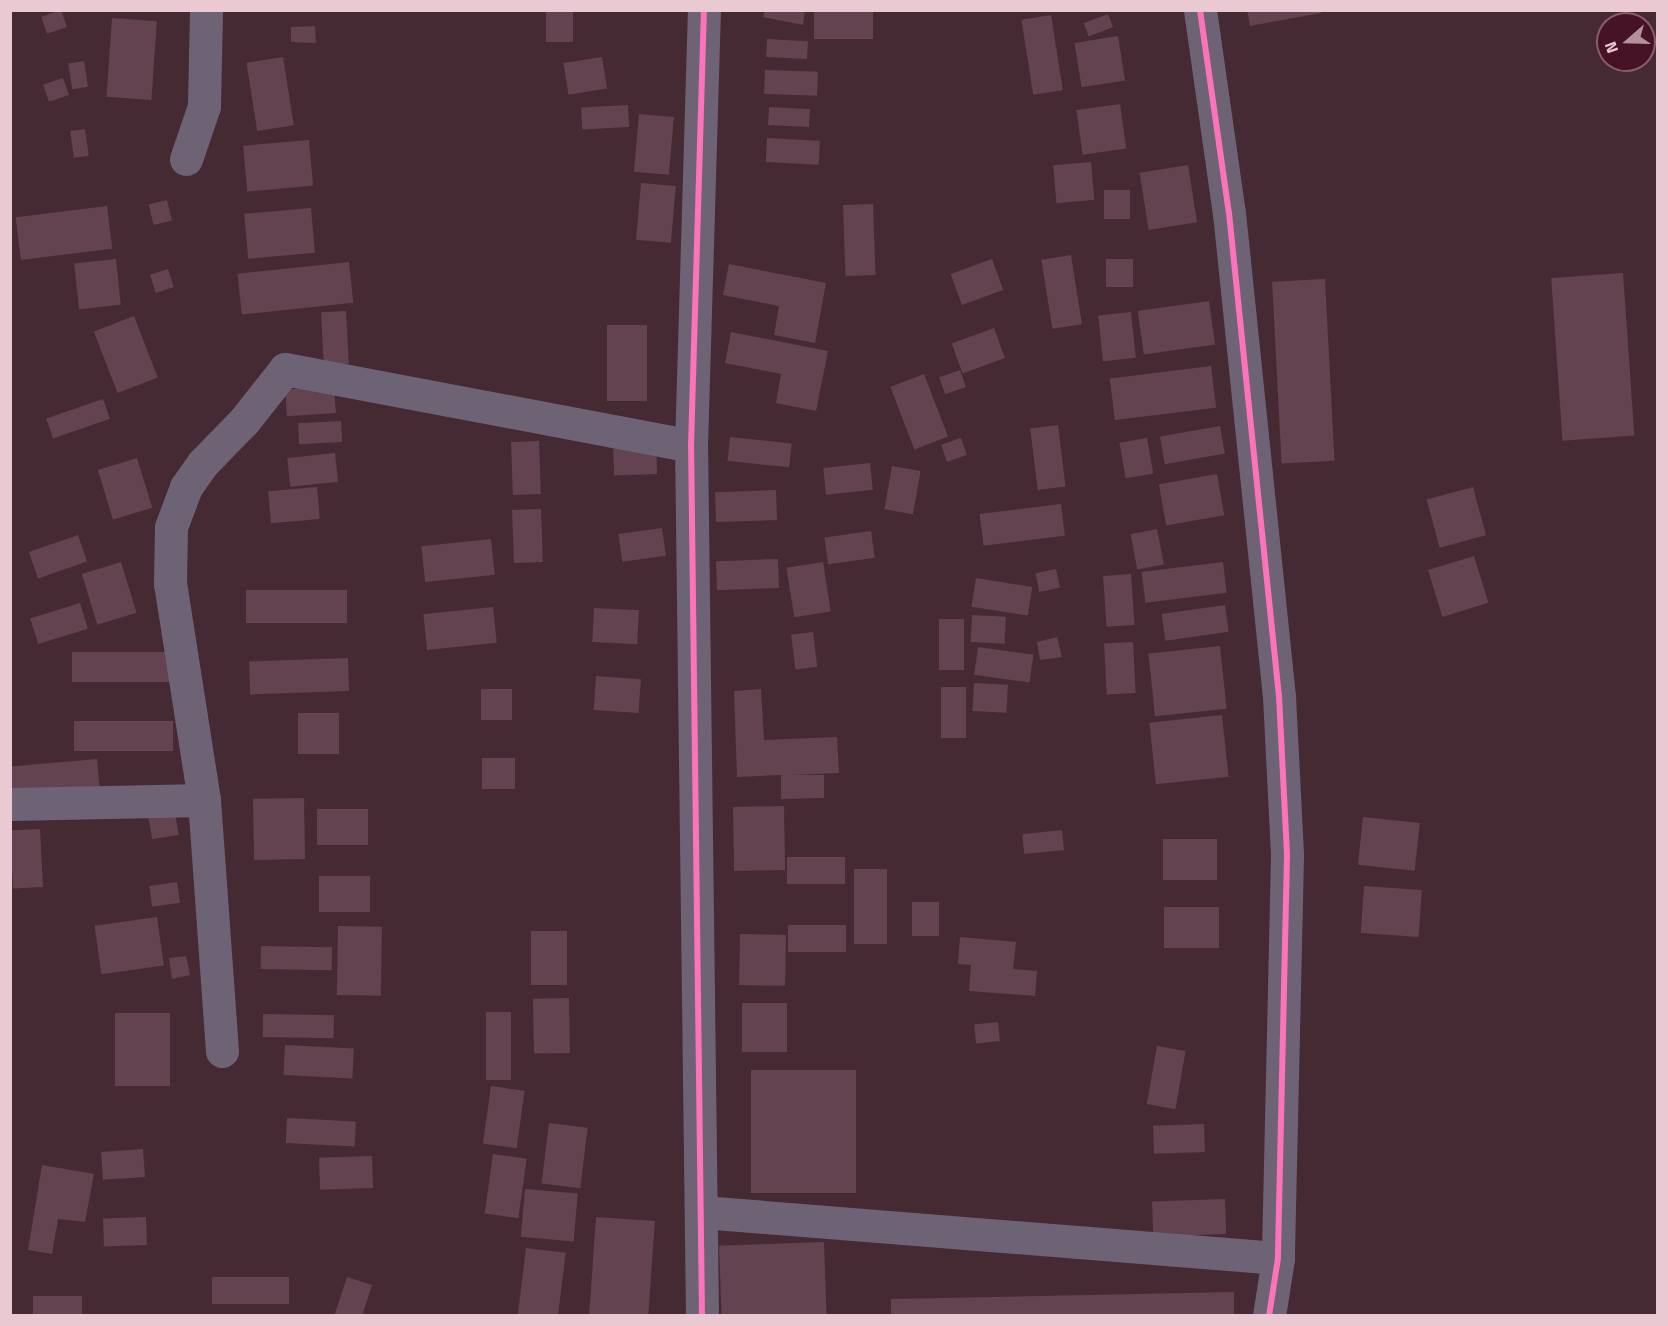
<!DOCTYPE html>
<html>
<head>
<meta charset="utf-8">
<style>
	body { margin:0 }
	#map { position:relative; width:1668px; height:1326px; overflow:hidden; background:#452a34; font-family:"Titillium Web",sans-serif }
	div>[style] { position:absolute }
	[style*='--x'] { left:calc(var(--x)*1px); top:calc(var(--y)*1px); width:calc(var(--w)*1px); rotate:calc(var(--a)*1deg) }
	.building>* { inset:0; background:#62434f; transform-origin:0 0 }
	.street>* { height:33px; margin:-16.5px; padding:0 16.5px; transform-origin:16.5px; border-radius:16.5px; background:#6e6375 }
	.cycleway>* { height:6px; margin:-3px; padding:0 3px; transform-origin:3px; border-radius:3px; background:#fb73b8 }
	span { translate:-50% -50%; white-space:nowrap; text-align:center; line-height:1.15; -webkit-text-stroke:4.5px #461326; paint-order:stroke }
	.frame { position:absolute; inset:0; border:12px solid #ebc9d2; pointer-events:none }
	.north { position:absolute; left:1596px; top:12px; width:60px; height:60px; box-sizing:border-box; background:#461326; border:2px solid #885c6b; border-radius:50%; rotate:250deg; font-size:16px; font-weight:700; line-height:24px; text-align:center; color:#ebc9d2 }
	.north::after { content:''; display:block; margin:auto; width:21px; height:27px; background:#b1919b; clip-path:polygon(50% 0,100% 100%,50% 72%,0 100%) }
</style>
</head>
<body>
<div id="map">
	<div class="building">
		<i style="left:61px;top:10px;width:18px;height:21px;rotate:71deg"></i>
		<i style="left:546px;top:10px;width:27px;height:32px"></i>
		<i style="clip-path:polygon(765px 10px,805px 10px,803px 25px,763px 17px)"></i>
		<i style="left:814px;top:10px;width:59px;height:29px"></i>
		<i style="clip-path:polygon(1247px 10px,1320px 10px,1321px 13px,1250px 26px)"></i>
		<i style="left:1108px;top:14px;width:14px;height:26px;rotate:69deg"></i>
		<i style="left:1051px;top:15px;width:76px;height:30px;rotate:81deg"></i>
		<i style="left:112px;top:18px;width:45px;height:79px;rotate:4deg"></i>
		<i style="clip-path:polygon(315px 26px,316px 43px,291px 42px,291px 27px)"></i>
		<i style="left:1118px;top:36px;width:45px;height:44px;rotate:81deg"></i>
		<i style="left:767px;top:39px;width:41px;height:18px;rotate:3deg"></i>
		<i style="left:283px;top:57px;width:69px;height:37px;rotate:81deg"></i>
		<i style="left:602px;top:57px;width:32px;height:39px;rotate:81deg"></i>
		<i style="left:84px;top:61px;width:26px;height:16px;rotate:81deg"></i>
		<i style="left:765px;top:70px;width:53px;height:24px;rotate:2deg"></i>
		<i style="left:63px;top:78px;width:18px;height:21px;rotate:71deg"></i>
		<i style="left:1120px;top:104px;width:45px;height:44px;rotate:82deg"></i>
		<i style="left:628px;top:105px;width:22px;height:47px;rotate:87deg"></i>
		<i style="left:769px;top:107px;width:41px;height:18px;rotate:3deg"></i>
		<i style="left:639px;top:114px;width:35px;height:58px;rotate:5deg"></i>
		<i style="left:85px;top:129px;width:27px;height:15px;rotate:82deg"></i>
		<i style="left:767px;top:138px;width:53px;height:24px;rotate:3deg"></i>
		<i style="left:309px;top:140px;width:46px;height:66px;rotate:85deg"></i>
		<i style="left:1091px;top:162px;width:38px;height:38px;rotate:85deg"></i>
		<i style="left:1188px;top:165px;width:58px;height:49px;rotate:81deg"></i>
		<i style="left:641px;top:183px;width:35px;height:57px;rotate:5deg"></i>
		<i style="left:1104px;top:190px;width:26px;height:29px"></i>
		<i style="left:167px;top:200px;width:21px;height:19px;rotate:76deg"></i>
		<i style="left:873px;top:204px;width:71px;height:30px;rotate:88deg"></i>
		<i style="left:107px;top:206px;width:43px;height:92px;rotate:83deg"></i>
		<i style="left:311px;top:208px;width:45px;height:67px;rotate:85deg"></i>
		<i style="left:1071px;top:255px;width:70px;height:30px;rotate:81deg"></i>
		<i style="left:116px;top:259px;width:46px;height:42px;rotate:84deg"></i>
		<i style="left:992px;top:259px;width:33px;height:44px;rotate:70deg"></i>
		<i style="left:1106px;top:259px;width:27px;height:28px"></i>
		<i style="left:349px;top:262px;width:41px;height:112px;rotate:84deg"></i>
		<i style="clip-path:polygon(729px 264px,826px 283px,815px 343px,774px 335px,779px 306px,723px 295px)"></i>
		<i style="left:168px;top:269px;width:19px;height:19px;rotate:72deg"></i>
		<i style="left:1623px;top:273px;width:163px;height:72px;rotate:86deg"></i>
		<i style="left:1325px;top:279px;width:182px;height:53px;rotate:87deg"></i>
		<i style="left:1209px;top:301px;width:44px;height:72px;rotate:82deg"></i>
		<i style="left:346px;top:311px;width:53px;height:25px;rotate:87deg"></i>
		<i style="left:1131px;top:312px;width:46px;height:33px;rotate:84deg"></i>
		<i style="left:134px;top:316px;width:66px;height:43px;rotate:69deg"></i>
		<i style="left:607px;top:325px;width:40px;height:76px"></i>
		<i style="left:994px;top:328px;width:32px;height:45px;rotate:70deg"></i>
		<i style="clip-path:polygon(731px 332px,828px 351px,816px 411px,776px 403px,781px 374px,725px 363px)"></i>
		<i style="left:1211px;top:366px;width:42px;height:102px;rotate:83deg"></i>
		<i style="left:960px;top:370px;width:18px;height:22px;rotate:71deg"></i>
		<i style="left:924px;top:374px;width:67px;height:36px;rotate:69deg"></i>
		<i style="left:334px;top:386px;width:27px;height:49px;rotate:86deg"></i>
		<i style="left:103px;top:399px;width:21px;height:60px;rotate:71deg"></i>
		<i style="left:341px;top:421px;width:21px;height:43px;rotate:87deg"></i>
		<i style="left:1058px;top:425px;width:62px;height:28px;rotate:83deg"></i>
		<i style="left:1220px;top:426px;width:28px;height:61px;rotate:80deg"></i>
		<i style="left:730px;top:437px;width:62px;height:24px;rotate:6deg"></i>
		<i style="left:961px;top:438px;width:18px;height:21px;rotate:71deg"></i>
		<i style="left:1147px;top:438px;width:36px;height:28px;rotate:80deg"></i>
		<i style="left:539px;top:441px;width:53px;height:28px;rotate:88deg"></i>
		<i style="left:656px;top:443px;width:31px;height:43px;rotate:88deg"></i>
		<i style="left:335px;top:453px;width:29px;height:48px;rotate:84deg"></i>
		<i style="left:137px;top:458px;width:52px;height:41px;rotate:73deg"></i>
		<i style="left:870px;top:463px;width:27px;height:47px;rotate:84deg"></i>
		<i style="left:892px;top:466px;width:29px;height:44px;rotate:10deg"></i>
		<i style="left:1217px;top:474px;width:42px;height:59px;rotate:80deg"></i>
		<i style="left:317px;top:487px;width:32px;height:49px;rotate:85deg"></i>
		<i style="left:1473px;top:487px;width:50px;height:48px;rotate:75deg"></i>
		<i style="left:776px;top:490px;width:30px;height:61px;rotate:88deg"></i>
		<i style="left:1061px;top:504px;width:32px;height:82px;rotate:83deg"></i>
		<i style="left:541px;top:509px;width:53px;height:29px;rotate:88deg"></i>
		<i style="left:662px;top:528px;width:28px;height:44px;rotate:82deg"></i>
		<i style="left:1157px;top:529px;width:36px;height:27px;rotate:79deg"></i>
		<i style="left:871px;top:531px;width:27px;height:47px;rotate:82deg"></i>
		<i style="left:78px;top:535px;width:28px;height:52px;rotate:71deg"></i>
		<i style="left:491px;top:539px;width:36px;height:70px;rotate:84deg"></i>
		<i style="left:1474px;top:556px;width:49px;height:48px;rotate:73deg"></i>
		<i style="left:778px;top:559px;width:29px;height:62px;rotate:88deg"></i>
		<i style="left:121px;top:562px;width:53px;height:41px;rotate:73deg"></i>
		<i style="left:823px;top:562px;width:50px;height:37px;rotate:81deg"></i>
		<i style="left:1223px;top:562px;width:31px;height:82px;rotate:83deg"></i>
		<i style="left:1056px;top:569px;width:19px;height:21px;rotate:78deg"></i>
		<i style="left:1131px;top:574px;width:51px;height:28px;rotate:86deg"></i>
		<i style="left:976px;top:578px;width:57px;height:29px;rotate:9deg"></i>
		<i style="left:347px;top:590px;width:33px;height:101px;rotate:90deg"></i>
		<i style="left:80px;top:603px;width:27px;height:52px;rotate:73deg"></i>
		<i style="left:1225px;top:605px;width:27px;height:64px;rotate:82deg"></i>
		<i style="left:493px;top:607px;width:36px;height:70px;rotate:84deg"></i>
		<i style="left:594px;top:608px;width:45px;height:34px;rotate:3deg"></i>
		<i style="left:972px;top:615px;width:34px;height:27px;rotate:3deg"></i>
		<i style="left:939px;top:619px;width:25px;height:51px"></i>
		<i style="left:813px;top:632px;width:35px;height:22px;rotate:83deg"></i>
		<i style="clip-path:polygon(1057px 637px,1062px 657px,1040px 660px,1037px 642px)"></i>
		<i style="left:1133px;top:642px;width:51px;height:29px;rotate:87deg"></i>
		<i style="left:1220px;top:646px;width:63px;height:72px;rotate:84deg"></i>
		<i style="left:978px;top:647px;width:56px;height:28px;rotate:8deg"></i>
		<i style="left:171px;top:652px;width:30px;height:99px;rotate:90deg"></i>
		<i style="left:348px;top:658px;width:33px;height:99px;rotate:88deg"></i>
		<i style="left:596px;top:676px;width:45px;height:34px;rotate:4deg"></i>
		<i style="left:974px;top:683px;width:34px;height:28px;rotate:3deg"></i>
		<i style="left:941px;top:687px;width:25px;height:51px"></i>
		<i style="left:481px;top:689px;width:31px;height:31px"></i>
		<i style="clip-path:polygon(761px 689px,764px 740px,837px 737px,839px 773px,792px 775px,824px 775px,824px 798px,781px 799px,781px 775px,737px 777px,734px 691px)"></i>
		<i style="left:298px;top:713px;width:41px;height:41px"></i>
		<i style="left:1222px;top:715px;width:62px;height:73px;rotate:84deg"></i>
		<i style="left:74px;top:721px;width:99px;height:30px"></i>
		<i style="left:482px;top:758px;width:33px;height:31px"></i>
		<i style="left:97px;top:759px;width:36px;height:87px;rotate:85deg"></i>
		<i style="left:304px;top:798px;width:61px;height:51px;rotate:89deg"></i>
		<i style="left:784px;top:806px;width:64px;height:51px;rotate:89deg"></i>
		<i style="left:317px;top:809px;width:51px;height:36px"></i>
		<i style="left:175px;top:813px;width:22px;height:27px;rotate:80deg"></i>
		<i style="left:1363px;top:817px;width:57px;height:48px;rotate:6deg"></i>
		<i style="left:40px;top:829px;width:58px;height:30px;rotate:87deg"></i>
		<i style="left:1062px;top:830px;width:20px;height:40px;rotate:84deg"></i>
		<i style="left:1217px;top:839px;width:41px;height:54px;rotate:90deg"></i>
		<i style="left:845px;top:857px;width:27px;height:58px;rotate:90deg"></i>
		<i style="left:887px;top:869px;width:75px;height:33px;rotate:90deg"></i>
		<i style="left:370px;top:876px;width:36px;height:51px;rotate:90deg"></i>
		<i style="left:177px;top:882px;width:21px;height:28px;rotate:82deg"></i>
		<i style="left:1364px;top:886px;width:58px;height:47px;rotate:4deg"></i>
		<i style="left:939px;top:902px;width:34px;height:27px;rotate:90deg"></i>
		<i style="left:1219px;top:907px;width:41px;height:55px;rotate:90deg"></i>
		<i style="left:157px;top:917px;width:49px;height:63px;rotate:82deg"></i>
		<i style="left:788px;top:925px;width:58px;height:27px"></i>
		<i style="left:338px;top:926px;width:44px;height:69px;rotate:1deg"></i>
		<i style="left:531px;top:931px;width:36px;height:54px"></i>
		<i style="left:740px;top:934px;width:46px;height:51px;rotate:1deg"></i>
		<i style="clip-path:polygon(960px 937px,1016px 942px,1013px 969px,1037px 971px,1035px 996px,969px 991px,971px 965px,958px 964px)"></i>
		<i style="left:261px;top:946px;width:71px;height:23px;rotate:1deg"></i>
		<i style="clip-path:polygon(186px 956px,190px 975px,172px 979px,169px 958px)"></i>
		<i style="left:569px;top:998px;width:55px;height:36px;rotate:89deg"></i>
		<i style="left:742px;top:1003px;width:45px;height:49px"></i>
		<i style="left:486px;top:1012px;width:25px;height:68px"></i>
		<i style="left:115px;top:1013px;width:55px;height:73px"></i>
		<i style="left:263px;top:1014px;width:71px;height:23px;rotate:1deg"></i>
		<i style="left:998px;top:1022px;width:19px;height:24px;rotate:84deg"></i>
		<i style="left:285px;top:1045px;width:69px;height:30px;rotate:3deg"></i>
		<i style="left:1157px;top:1046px;width:29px;height:59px;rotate:10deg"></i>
		<i style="left:751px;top:1070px;width:105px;height:123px"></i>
		<i style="left:491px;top:1086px;width:34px;height:58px;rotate:8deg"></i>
		<i style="left:287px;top:1118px;width:69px;height:25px;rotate:3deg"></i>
		<i style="left:549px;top:1123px;width:39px;height:61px;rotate:7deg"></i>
		<i style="left:1204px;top:1124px;width:28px;height:51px;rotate:88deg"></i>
		<i style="left:143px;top:1149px;width:28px;height:42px;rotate:86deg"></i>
		<i style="left:493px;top:1154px;width:34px;height:60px;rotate:8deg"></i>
		<i style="left:372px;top:1156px;width:32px;height:53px;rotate:88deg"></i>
		<i style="clip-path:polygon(42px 1165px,94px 1174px,85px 1222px,58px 1219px,52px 1254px,28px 1250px)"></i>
		<i style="left:525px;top:1189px;width:53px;height:48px;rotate:5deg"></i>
		<i style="left:1225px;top:1199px;width:35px;height:73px;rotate:88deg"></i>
		<i style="left:146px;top:1217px;width:28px;height:43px;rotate:88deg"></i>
		<i style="left:596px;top:1217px;width:59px;height:99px;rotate:4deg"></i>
		<i style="left:824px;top:1242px;width:74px;height:105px;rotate:88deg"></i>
		<i style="left:526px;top:1248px;width:40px;height:68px;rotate:7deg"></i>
		<i style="left:212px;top:1277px;width:77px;height:27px"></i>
		<i style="clip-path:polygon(347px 1277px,372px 1285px,362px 1316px,334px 1316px)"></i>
		<i style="clip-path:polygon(1234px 1292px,1234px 1316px,891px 1316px,891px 1299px)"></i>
		<i style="left:33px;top:1296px;width:49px;height:20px"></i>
	</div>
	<div class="street">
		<i style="--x:1200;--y:10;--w:205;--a:81.9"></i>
		<i style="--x:1229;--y:213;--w:486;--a:84.1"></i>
		<i style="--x:1279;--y:696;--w:160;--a:87.1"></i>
		<i style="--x:1287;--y:856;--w:402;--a:91.3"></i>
		<i style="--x:1278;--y:1258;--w:59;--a:98.8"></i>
		<i style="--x:186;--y:159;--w:56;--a:-71.2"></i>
		<i style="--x:204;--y:106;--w:96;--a:-88.8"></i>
		<i style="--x:10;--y:804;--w:194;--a:-1.2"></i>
		<i style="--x:222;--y:1051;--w:252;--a:-94.1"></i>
		<i style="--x:204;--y:800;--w:219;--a:-98.9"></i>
		<i style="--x:170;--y:584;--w:57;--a:-89"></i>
		<i style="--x:171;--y:527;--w:43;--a:-69.4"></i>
		<i style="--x:186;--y:487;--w:29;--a:-55"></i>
		<i style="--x:203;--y:463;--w:59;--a:-45.7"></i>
		<i style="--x:244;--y:421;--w:66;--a:-51.7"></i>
		<i style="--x:285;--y:369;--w:413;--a:10.7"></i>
		<i style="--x:702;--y:1212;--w:578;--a:4.57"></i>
		<i style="--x:702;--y:1316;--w:870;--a:-90.72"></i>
		<i style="--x:691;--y:446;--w:436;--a:-88.3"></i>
	</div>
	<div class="cycleway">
		<i style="--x:1200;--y:10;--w:205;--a:81.9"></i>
		<i style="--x:1229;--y:213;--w:486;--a:84.1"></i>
		<i style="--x:1279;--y:696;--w:160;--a:87.1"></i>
		<i style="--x:1287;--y:856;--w:402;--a:91.3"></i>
		<i style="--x:1278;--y:1258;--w:59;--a:98.8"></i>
		<i style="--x:702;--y:1316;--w:870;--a:-90.72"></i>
		<i style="--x:691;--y:446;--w:436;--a:-88.3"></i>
	</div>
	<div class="frame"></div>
	<div class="north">N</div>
</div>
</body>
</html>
